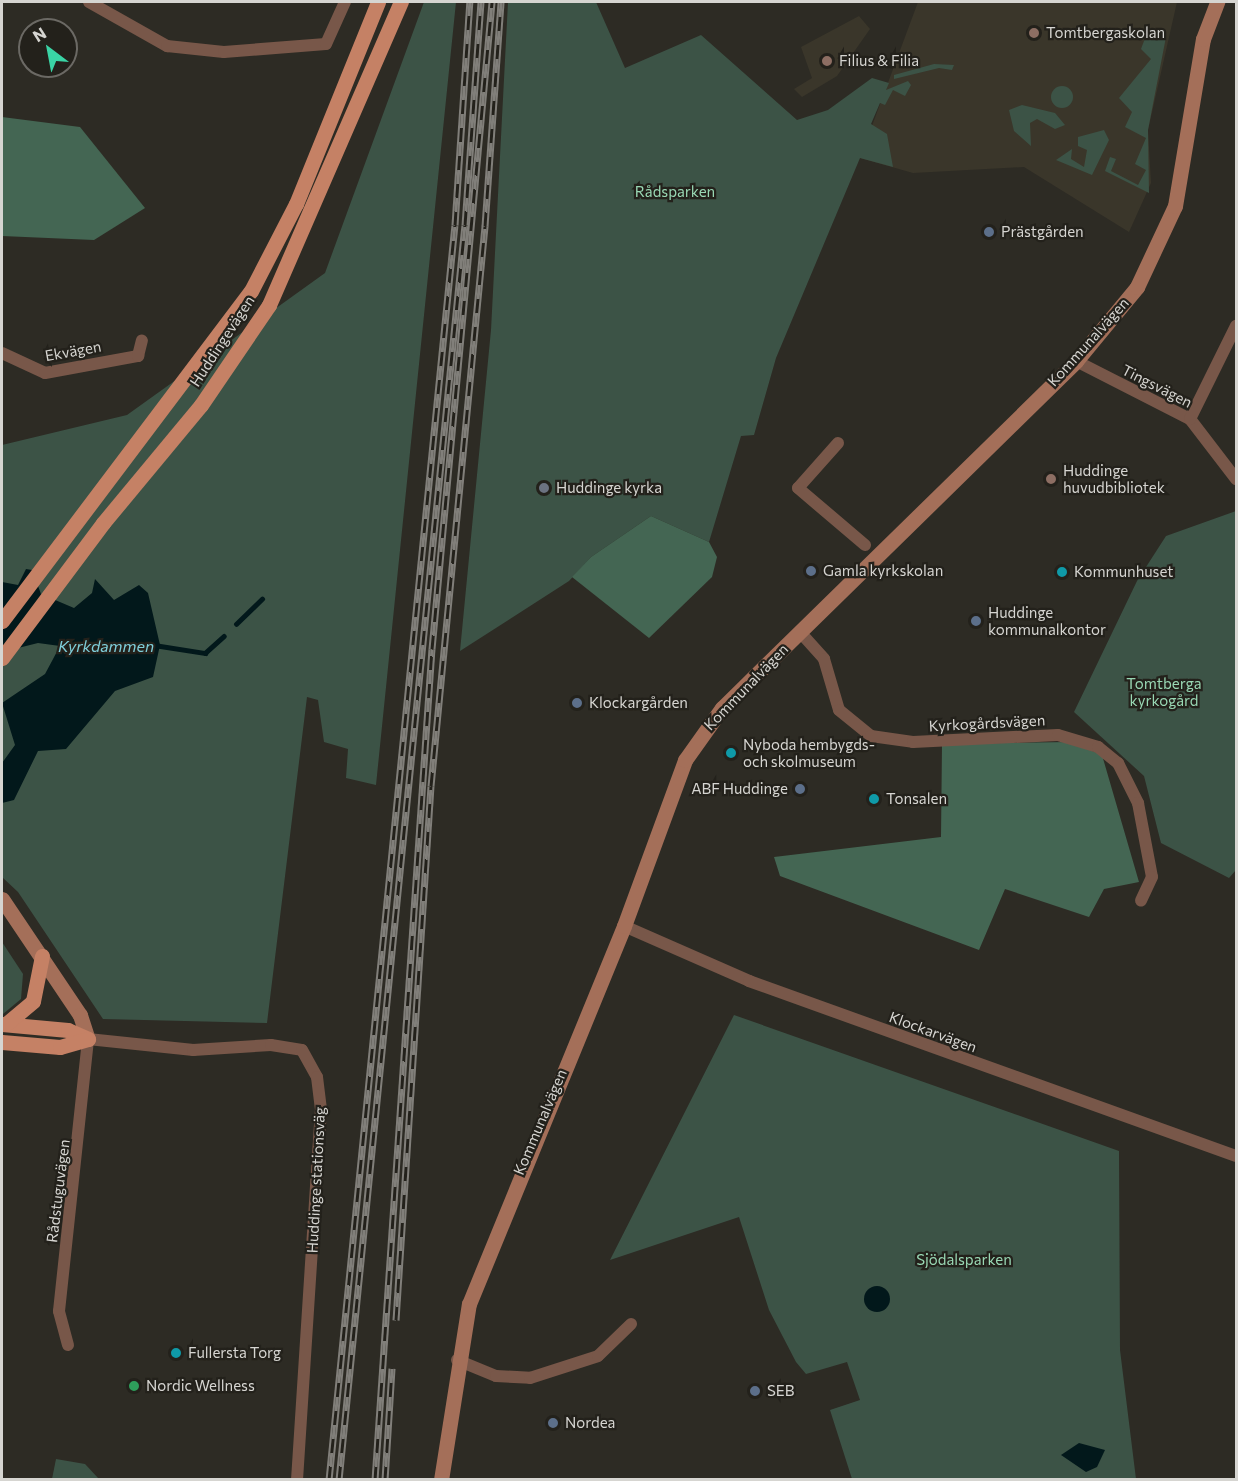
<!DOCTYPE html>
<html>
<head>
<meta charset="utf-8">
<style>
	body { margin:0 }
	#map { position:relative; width:1238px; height:1481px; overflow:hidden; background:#2d2b24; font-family:Commissioner,sans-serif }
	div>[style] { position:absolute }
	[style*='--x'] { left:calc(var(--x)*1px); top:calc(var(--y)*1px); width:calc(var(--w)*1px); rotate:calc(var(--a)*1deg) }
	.built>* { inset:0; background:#3a362a }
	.green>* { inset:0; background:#3c5346 }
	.round { border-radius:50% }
	.forest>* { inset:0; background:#446653 }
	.water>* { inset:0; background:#02181b }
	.stream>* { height:4.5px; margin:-2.25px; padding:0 2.25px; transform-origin:2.25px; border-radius:2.25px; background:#02181b }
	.street>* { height:12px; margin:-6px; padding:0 6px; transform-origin:6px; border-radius:6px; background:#785749 }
	.secondary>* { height:15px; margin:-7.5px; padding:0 7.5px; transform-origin:7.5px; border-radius:7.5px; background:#a46f59 }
	.primary>* { height:15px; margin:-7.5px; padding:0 7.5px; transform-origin:7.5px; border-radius:7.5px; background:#c58165 }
	.rail>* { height:7px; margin-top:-3.5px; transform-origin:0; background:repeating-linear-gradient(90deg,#23211b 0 14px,#817f7a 0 28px); box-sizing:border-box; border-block:2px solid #817f7a }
	.dots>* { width:16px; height:16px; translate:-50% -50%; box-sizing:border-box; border:3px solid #23211b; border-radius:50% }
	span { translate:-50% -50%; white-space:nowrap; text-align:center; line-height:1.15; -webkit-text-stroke:4.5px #23211b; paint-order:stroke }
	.poi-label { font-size:15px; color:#d6d5d1 }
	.left { translate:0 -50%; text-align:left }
	.right { translate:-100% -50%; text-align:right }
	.park-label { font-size:15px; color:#99d8b4 }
	.street-label { font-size:15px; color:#d6d5d1 }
	.water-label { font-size:16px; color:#7fcfdb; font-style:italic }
	.frame { position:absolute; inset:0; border:3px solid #d6d5d1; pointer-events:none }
	.north { position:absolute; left:18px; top:18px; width:60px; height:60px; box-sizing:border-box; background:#23211b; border:2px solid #6b6964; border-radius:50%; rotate:328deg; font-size:16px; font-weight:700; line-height:24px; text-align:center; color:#d6d5d1 }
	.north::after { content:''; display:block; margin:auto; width:21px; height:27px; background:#3ad4a5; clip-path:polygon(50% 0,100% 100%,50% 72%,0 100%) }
</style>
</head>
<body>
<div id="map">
	<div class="built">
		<i style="clip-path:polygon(918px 2px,1177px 2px,1148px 130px,1151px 183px,1129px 232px,1024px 167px,913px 173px,860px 158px)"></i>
		<i style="clip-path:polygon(859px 16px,870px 29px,837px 76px,802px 97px,794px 89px,812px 78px,801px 47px)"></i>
	</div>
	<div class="green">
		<i style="clip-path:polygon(424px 2px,456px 2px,376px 785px,346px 778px,348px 749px,324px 742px,318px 700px,307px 697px,267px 1023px,103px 1019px,18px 892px,2px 877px,2px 445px,127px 415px,325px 273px)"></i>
		<i style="clip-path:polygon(508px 2px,596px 2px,625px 68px,701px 35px,797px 120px,828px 110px,872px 78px,889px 83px,886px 90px,908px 81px,911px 85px,905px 96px,893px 90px,885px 105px,880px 103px,871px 124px,887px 134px,893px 167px,860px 158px,776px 358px,754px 435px,741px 436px,709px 542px,651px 516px,591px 557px,569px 581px,460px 651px,491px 330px)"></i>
		<i style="clip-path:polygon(1147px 33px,1166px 37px,1148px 130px,1149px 193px,1105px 171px,1110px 157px,1116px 159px,1111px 171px,1138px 185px,1146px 170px,1135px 164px,1146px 138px,1125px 127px,1132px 112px,1119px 98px,1151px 59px,1141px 49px)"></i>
		<i style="clip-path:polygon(934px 64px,954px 65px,952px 70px,939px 68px,894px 79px,894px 75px)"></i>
		<i class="round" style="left:1051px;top:86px;width:22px;height:22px"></i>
		<i style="clip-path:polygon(1022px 105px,1055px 113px,1065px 125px,1055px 129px,1037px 119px,1030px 123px,1031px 146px,1014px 131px,1009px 110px)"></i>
		<i style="clip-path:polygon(1104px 130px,1109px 140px,1092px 175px,1056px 160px,1072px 149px,1071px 159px,1084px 167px,1087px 150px,1078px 146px,1078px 137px)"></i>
		<i style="clip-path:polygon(1236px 511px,1236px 870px,1229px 878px,1161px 843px,1144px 776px,1074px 712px,1137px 581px,1166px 536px)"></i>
		<i style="clip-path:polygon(2px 942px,23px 974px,21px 999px,3px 1014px)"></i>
		<i style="clip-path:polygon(734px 1015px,1119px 1151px,1120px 1350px,1136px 1479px,852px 1479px,830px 1410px,860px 1400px,847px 1362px,806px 1374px,796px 1362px,769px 1310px,739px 1217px,610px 1260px)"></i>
		<i style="clip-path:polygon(56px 1459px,85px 1464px,99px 1479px,52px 1479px)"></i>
	</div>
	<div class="forest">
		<i style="clip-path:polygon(2px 117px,80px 127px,145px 208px,94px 240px,2px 236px)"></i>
		<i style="clip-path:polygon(651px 516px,709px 542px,717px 557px,712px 577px,649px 638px,572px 577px,591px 557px)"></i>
		<i style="clip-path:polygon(1070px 742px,1102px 755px,1139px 882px,1104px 889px,1089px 917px,1005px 889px,979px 950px,780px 876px,774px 857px,941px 837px,942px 744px)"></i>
	</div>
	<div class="water">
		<i style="clip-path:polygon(26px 569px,32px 570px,41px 594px,74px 608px,92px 593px,95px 579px,114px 600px,139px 585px,148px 593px,160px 645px,153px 677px,115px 691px,66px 749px,38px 751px,14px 800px,2px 803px,2px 763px,15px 745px,2px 703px,45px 674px,60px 646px,38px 643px,2px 652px,2px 582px,18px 585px)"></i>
		<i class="round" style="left:864px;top:1286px;width:26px;height:26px"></i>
		<i style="clip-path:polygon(1079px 1443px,1105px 1450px,1097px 1467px,1086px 1472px,1061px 1455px)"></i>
	</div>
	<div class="stream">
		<i style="--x:236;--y:624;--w:36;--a:-44"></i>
		<i style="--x:154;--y:645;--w:52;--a:8.9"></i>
		<i style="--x:205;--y:653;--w:25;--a:-42"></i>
	</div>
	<div class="street">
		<i style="--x:89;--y:2;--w:90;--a:29.4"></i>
		<i style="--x:167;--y:46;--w:57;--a:6"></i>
		<i style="--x:224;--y:52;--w:102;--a:-4.5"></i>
		<i style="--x:326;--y:44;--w:46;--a:-65.7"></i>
		<i style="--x:2;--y:353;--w:47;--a:24.9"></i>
		<i style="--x:45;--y:373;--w:95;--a:-10.4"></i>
		<i style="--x:138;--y:356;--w:16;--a:-76"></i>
		<i style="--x:1076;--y:361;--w:128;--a:27"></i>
		<i style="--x:1190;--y:419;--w:76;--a:52.5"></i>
		<i style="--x:1190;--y:419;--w:104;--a:-63.7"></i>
		<i style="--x:838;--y:443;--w:60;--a:131.6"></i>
		<i style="--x:798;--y:488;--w:88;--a:40.4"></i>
		<i style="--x:800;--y:632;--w:36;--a:48"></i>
		<i style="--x:824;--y:659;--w:53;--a:73.6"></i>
		<i style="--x:839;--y:710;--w:41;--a:39.1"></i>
		<i style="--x:871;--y:736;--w:42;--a:8.1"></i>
		<i style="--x:913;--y:742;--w:145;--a:-2.8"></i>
		<i style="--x:1058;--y:735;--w:42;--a:16.7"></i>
		<i style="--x:1098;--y:747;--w:26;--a:39"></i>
		<i style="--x:1118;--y:763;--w:45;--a:63.4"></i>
		<i style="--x:1138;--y:803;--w:75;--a:79.3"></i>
		<i style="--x:1152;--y:877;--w:26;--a:115"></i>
		<i style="--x:624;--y:926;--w:137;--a:23.7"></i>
		<i style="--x:749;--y:981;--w:517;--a:19.77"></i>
		<i style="--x:68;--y:1345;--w:35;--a:-105"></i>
		<i style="--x:59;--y:1311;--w:274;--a:-83.9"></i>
		<i style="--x:88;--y:1039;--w:106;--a:6"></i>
		<i style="--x:193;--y:1050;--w:78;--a:-3.7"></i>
		<i style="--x:271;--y:1045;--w:31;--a:9"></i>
		<i style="--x:302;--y:1050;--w:31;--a:61"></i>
		<i style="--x:317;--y:1077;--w:32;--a:83"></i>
		<i style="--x:321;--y:1109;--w:372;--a:93.7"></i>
		<i style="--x:457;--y:1360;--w:42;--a:22.3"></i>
		<i style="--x:496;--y:1376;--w:34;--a:3"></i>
		<i style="--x:530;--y:1378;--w:71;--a:-17.9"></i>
		<i style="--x:598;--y:1356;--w:46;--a:-44.1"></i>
	</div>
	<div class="secondary">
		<i style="--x:2;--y:899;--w:140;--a:56.1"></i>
		<i style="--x:80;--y:1015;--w:25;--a:72"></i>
		<i style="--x:441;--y:1480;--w:178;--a:-81"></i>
		<i style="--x:469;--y:1304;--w:409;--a:-67.7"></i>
		<i style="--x:624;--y:926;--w:177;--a:-69.8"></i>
		<i style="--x:685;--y:760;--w:64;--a:-54.6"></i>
		<i style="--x:722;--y:708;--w:496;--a:-44.4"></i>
		<i style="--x:1076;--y:361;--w:96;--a:-50.5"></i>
		<i style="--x:1137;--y:287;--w:89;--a:-64.9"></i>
		<i style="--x:1175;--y:206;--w:169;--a:-80.5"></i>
		<i style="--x:1203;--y:39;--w:40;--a:-69"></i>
	</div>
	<div class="primary">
		<i style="--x:2;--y:621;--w:413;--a:-53"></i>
		<i style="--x:251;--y:291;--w:98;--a:-62.7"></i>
		<i style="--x:296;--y:204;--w:218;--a:-67.9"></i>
		<i style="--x:2;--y:658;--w:169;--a:-53.2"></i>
		<i style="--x:103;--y:523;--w:153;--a:-50.3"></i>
		<i style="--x:201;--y:405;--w:121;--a:-55.8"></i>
		<i style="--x:269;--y:305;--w:331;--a:-66.5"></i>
		<i style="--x:2;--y:1024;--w:66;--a:5.2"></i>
		<i style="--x:68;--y:1030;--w:22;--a:24"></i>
		<i style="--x:6;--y:1024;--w:35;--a:-40"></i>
		<i style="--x:33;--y:1001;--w:46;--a:-78.7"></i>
		<i style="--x:2;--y:1042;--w:58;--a:4.9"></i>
		<i style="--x:60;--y:1047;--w:29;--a:-16"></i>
	</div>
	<div class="rail">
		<i style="--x:396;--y:1320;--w:535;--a:-86.25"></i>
		<i style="--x:431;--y:786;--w:563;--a:-84.49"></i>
		<i style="--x:485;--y:226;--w:225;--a:-85.9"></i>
		<i style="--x:329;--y:1480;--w:1261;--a:-84.27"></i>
		<i style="--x:455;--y:225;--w:224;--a:-86.2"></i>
		<i style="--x:339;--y:1480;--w:1261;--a:-84.27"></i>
		<i style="--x:465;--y:225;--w:224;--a:-85.9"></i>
		<i style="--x:375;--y:1480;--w:833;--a:-86.08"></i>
		<i style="--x:432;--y:649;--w:650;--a:-84.7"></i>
		<i style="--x:385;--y:1480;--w:112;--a:-86.4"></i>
	</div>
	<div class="dots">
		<i style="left:1034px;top:33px;background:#8d6e63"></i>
		<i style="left:827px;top:61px;background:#8d6e63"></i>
		<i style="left:989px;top:232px;background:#5c6f8a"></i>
		<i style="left:1051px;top:479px;background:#8d6e63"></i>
		<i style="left:544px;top:488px;background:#6b7280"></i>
		<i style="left:811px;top:571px;background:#5c6f8a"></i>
		<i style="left:1062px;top:572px;background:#0f9aa8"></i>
		<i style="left:976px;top:621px;background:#5c6f8a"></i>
		<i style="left:577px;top:703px;background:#5c6f8a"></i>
		<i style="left:731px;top:753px;background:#0f9aa8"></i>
		<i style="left:800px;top:789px;background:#5c6f8a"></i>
		<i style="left:874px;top:799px;background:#0f9aa8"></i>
		<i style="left:176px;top:1353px;background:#0f9aa8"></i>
		<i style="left:134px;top:1386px;background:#2e9e5b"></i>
		<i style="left:755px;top:1391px;background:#5c6f8a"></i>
		<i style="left:553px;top:1423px;background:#5c6f8a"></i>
	</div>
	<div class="poi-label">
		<span class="left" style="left:1046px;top:33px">Tomtbergaskolan</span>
		<span class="left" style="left:839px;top:61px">Filius &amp; Filia</span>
		<span class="left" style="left:1001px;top:232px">Prästgården</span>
		<span class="left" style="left:1063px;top:479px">Huddinge<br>huvudbibliotek</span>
		<span class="left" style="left:556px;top:488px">Huddinge kyrka</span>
		<span class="left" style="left:823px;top:571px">Gamla kyrkskolan</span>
		<span class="left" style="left:1074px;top:572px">Kommunhuset</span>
		<span class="left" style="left:988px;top:621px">Huddinge<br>kommunalkontor</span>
		<span class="left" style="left:589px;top:703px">Klockargården</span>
		<span class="left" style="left:743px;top:753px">Nyboda hembygds-<br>och skolmuseum</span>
		<span class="right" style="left:788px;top:789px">ABF Huddinge</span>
		<span class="left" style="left:886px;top:799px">Tonsalen</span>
		<span class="left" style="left:188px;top:1353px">Fullersta Torg</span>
		<span class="left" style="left:146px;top:1386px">Nordic Wellness</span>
		<span class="left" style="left:767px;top:1391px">SEB</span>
		<span class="left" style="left:565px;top:1423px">Nordea</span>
	</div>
	<div class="park-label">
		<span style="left:675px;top:192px">Rådsparken</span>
		<span style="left:1164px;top:692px">Tomtberga<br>kyrkogård</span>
		<span style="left:964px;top:1260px">Sjödalsparken</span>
	</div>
	<div class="street-label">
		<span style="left:222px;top:341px;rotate:-57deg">Huddingevägen</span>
		<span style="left:1088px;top:342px;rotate:-48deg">Kommunalvägen</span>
		<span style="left:73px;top:351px;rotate:-10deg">Ekvägen</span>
		<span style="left:1157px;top:386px;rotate:27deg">Tingsvägen</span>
		<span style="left:746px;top:687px;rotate:-46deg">Kommunalvägen</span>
		<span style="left:987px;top:723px;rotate:-3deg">Kyrkogårdsvägen</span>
		<span style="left:933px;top:1032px;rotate:20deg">Klockarvägen</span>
		<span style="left:540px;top:1122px;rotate:-67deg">Kommunalvägen</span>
		<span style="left:316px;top:1180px;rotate:-87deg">Huddinge stationsväg</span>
		<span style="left:58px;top:1191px;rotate:-83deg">Rådstuguvägen</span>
	</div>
	<div class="water-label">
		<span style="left:106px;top:646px">Kyrkdammen</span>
	</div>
	<div class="frame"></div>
	<div class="north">N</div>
</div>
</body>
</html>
